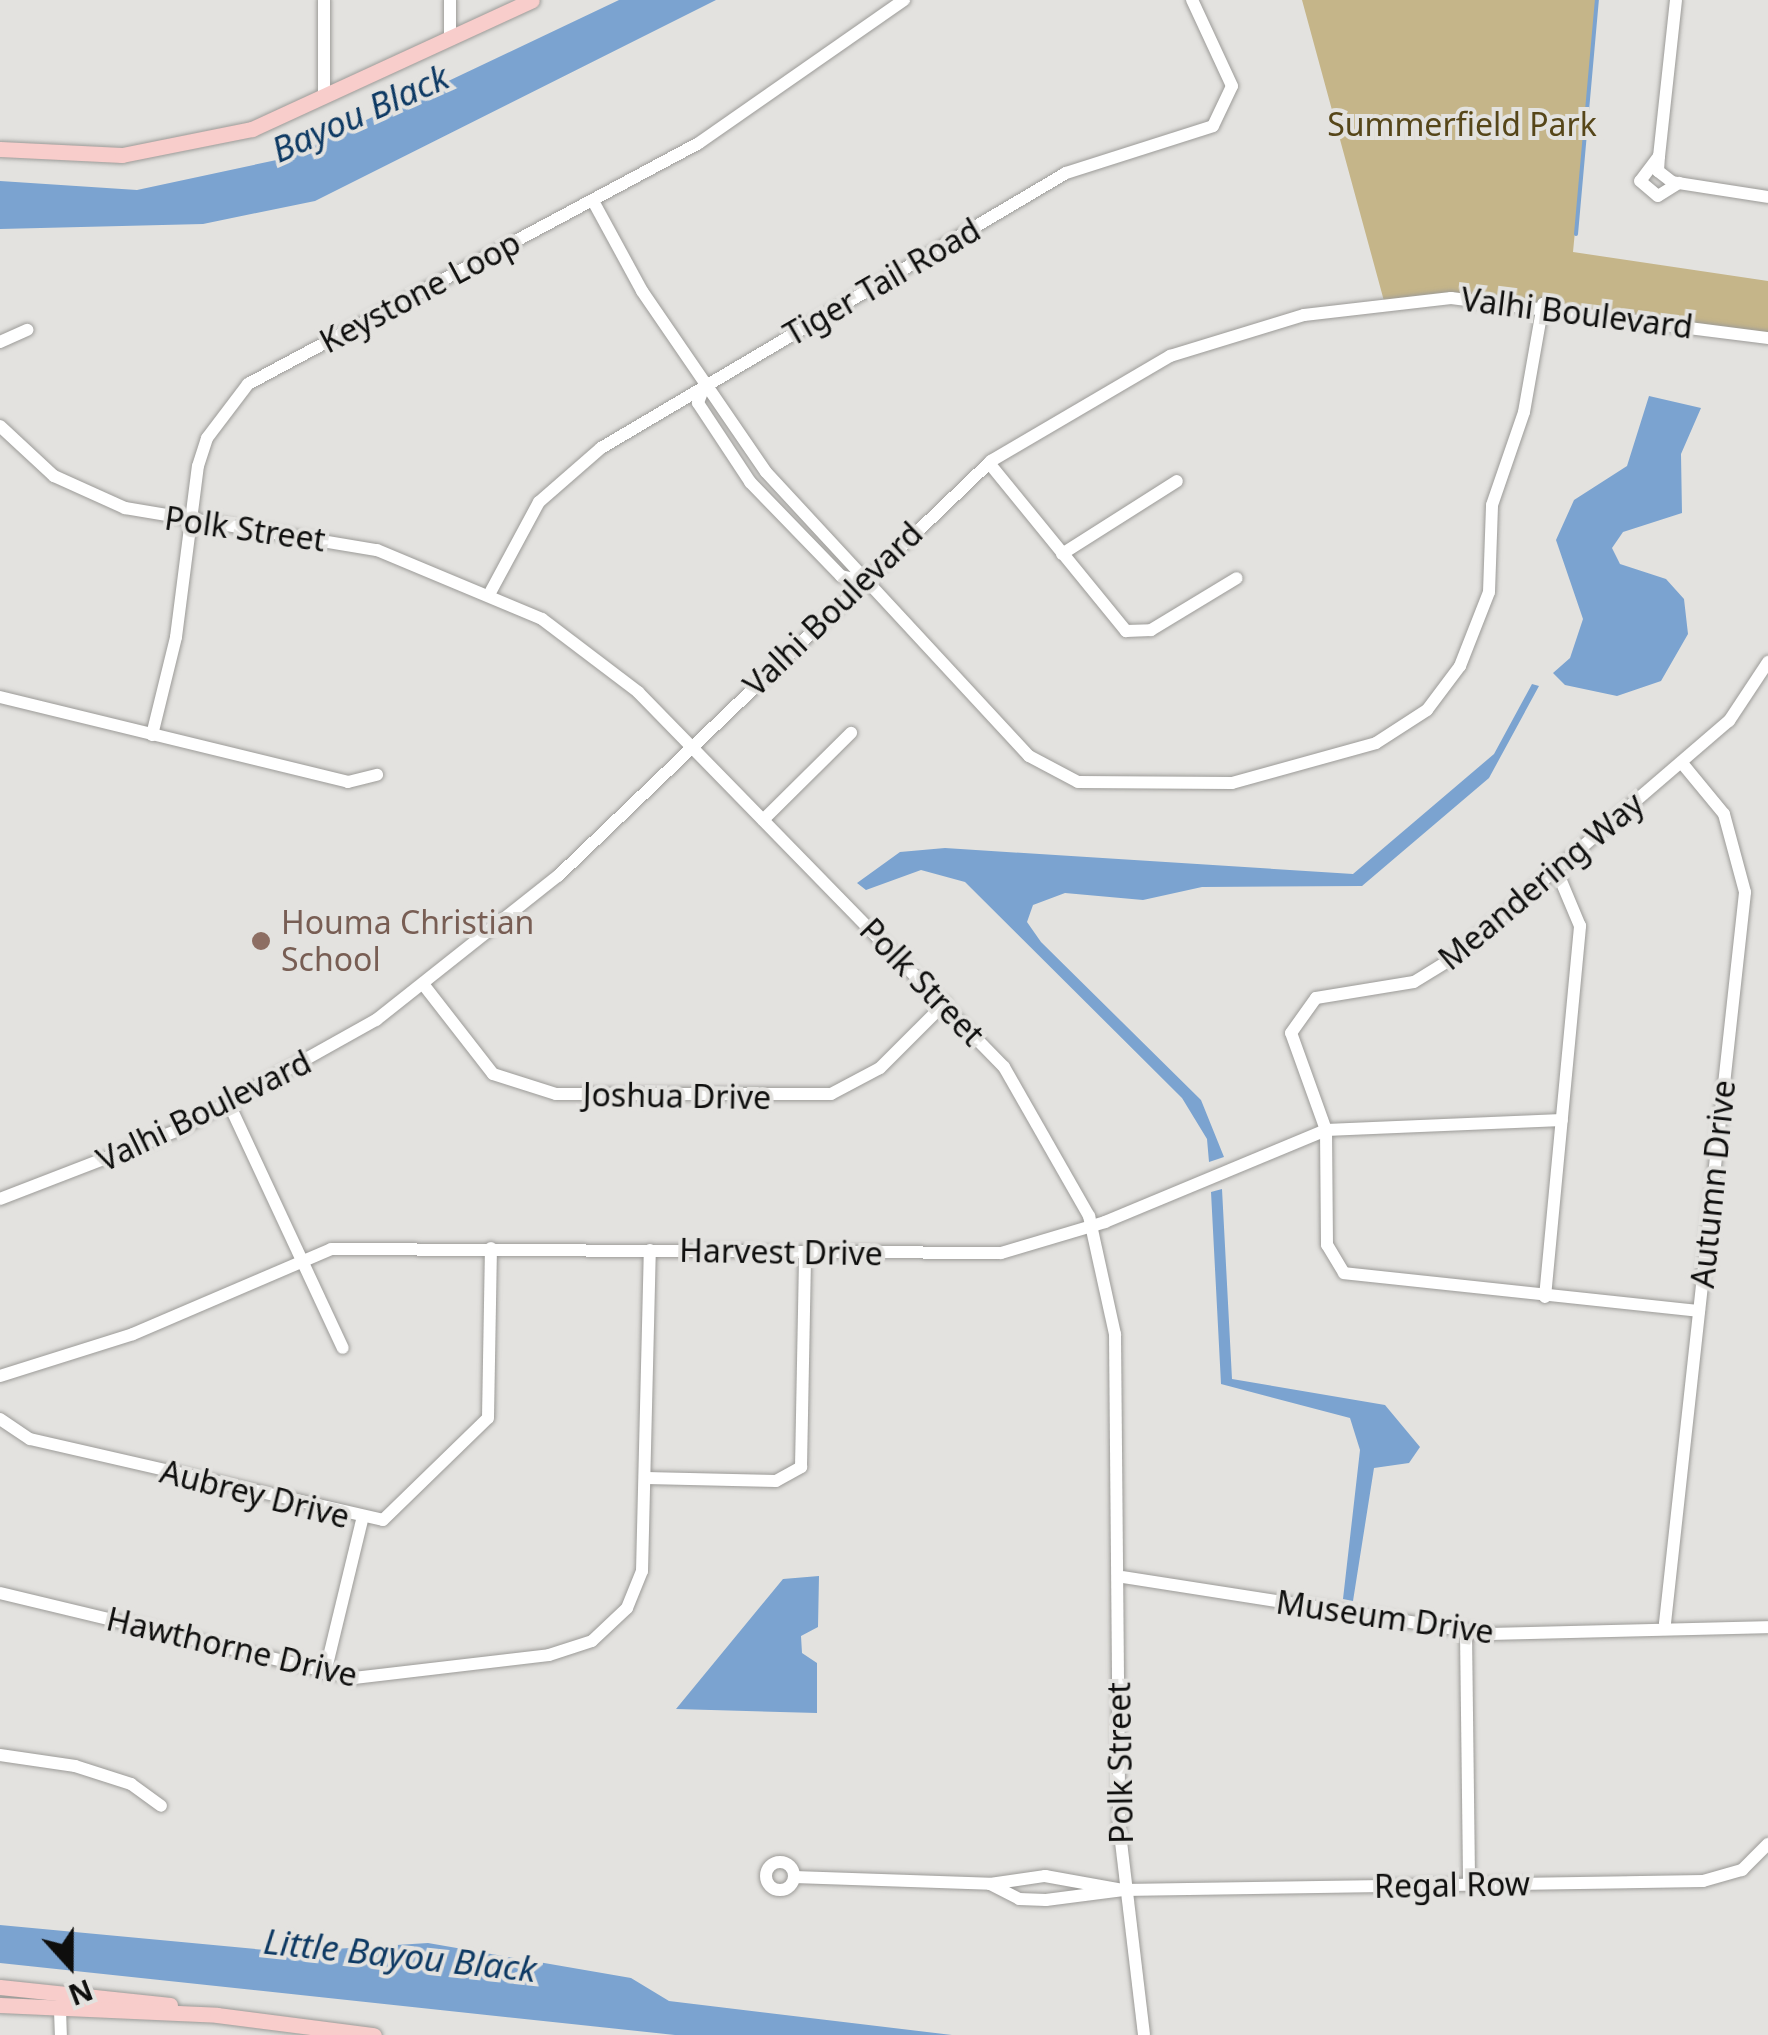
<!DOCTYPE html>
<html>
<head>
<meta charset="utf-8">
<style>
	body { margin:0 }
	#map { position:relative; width:1768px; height:2035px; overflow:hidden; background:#e3e2df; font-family:"Noto Sans",sans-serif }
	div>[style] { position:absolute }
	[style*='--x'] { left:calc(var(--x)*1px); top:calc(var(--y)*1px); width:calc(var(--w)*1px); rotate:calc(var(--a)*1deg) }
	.green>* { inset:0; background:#c5b589 }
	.water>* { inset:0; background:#7ba3d0 }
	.stream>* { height:4px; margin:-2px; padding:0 2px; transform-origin:2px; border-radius:2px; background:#7ba3d0 }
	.roads { filter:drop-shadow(0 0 2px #9c9b98) drop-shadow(0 0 2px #9c9b98) }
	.minor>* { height:12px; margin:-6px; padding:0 6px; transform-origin:6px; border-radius:6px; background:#fff }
	.minor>.ring { margin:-6px; padding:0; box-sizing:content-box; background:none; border:12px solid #fff; border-radius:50% }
	.major>* { height:15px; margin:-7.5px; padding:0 7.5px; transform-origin:7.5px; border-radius:7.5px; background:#f8cdcb }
	.dots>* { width:28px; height:28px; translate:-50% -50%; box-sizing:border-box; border:5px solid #e3e2df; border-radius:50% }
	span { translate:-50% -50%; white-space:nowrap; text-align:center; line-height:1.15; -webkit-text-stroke:8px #e3e2df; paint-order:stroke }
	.park-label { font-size:32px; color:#564619 }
	.street-label { font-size:32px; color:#0e0e0d }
	.education-label { font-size:32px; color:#785e54 }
	.left { translate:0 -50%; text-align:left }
	.water-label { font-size:35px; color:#0d3963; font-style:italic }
	.north { position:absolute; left:20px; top:1915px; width:100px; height:100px; -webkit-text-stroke:8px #e3e2df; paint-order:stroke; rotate:159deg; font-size:28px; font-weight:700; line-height:40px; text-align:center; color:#0e0e0d }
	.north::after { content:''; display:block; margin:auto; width:35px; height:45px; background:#0e0e0d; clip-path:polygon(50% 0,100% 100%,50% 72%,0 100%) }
</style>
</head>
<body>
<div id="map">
	<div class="green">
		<i style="clip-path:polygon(1302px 0,1597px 0,1573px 252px,1768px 281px,1768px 336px,1567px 307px,1384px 301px)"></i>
	</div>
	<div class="water">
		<i style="clip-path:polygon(619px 0,716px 0,315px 201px,203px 224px,0 229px,0 181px,137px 190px,286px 158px)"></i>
		<i style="clip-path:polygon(1649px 396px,1701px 408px,1681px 454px,1682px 513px,1623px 532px,1612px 548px,1620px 564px,1666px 579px,1684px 599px,1688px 634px,1661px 681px,1617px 696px,1565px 685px,1553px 673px,1570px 658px,1583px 619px,1556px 540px,1574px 500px,1627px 466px)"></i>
		<i style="clip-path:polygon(1532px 684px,1539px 686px,1489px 778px,1362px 886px,1202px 887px,1143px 900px,1065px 893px,1033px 905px,1027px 922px,1041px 942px,1201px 1100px,1224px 1157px,1209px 1162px,1207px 1139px,1182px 1098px,965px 882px,921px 870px,866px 890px,857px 883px,900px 852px,945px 848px,1353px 874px,1494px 754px)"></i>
		<i style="clip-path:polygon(1222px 1189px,1232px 1379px,1385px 1405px,1420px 1447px,1409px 1463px,1374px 1468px,1353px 1601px,1343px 1599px,1360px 1450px,1350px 1418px,1221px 1384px,1211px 1192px)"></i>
		<i style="clip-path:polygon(819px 1576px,818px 1627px,801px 1636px,802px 1653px,817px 1663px,817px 1713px,676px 1709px,783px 1579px)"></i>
		<i style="clip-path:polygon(0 1925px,287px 1952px,428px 1943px,631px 1978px,669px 2001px,952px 2035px,675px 2035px,0 1963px)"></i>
	</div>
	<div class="stream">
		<i style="--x:1576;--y:234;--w:235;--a:-84.9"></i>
	</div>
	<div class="roads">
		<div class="minor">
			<i style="--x:324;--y:0;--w:97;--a:90"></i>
			<i style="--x:1676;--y:0;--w:157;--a:96.2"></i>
			<i style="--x:1659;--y:156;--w:31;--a:127"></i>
			<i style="--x:1640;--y:181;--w:23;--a:40"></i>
			<i style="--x:1658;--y:196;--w:25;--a:-32"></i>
			<i style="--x:450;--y:39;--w:39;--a:-90"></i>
			<i style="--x:1659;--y:156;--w:15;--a:94"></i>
			<i style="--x:1658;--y:171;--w:18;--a:38"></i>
			<i style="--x:1672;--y:182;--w:97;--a:8.9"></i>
			<i style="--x:593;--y:201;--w:102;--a:61.4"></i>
			<i style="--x:642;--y:291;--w:219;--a:55.6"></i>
			<i style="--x:766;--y:472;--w:387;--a:47.2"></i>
			<i style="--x:1029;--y:756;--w:55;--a:28"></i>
			<i style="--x:1078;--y:782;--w:154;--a:0.4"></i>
			<i style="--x:1232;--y:783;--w:149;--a:-15.5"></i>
			<i style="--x:1376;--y:743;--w:61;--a:-32.9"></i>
			<i style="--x:1427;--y:710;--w:55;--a:-53.1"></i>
			<i style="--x:1460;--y:666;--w:79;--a:-68.6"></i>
			<i style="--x:1489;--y:592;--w:87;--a:-88"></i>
			<i style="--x:1492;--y:505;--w:98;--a:-71"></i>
			<i style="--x:1524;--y:412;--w:110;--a:-80"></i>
			<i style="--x:0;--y:342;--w:30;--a:-24"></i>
			<i style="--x:704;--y:387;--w:17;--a:111"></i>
			<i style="--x:698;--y:403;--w:95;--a:56.6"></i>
			<i style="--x:750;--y:482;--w:131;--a:45.9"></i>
			<i style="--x:841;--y:576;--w:23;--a:13"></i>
			<i style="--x:0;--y:426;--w:74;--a:42.8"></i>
			<i style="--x:54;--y:476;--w:78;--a:24.3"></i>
			<i style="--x:125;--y:508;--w:255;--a:9.5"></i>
			<i style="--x:377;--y:550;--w:179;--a:22.7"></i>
			<i style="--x:542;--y:619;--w:121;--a:37.2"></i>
			<i style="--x:638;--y:692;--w:524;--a:45.7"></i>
			<i style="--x:1004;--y:1067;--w:172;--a:60.3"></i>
			<i style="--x:1089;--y:1216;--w:121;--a:77.6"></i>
			<i style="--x:1115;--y:1334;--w:491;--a:89.5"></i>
			<i style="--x:1119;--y:1825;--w:211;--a:83.2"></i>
			<i style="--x:989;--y:463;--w:217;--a:50.8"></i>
			<i style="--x:1126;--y:631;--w:25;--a:-2"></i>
			<i style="--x:1151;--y:630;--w:100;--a:-31.2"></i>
			<i style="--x:1062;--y:554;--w:136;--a:-32.4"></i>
			<i style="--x:491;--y:591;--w:101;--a:-61.7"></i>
			<i style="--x:539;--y:502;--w:82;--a:-41.1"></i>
			<i style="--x:601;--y:448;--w:540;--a:-30.6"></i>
			<i style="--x:1066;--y:173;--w:154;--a:-17.7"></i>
			<i style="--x:1213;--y:126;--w:44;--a:-64.6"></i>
			<i style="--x:1232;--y:86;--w:95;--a:-114.9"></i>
			<i style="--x:0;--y:697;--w:358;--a:13.7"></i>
			<i style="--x:348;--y:782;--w:30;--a:-14"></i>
			<i style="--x:152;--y:735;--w:101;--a:-76.2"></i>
			<i style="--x:176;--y:637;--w:172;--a:-82.7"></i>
			<i style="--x:198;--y:466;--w:29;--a:-72"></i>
			<i style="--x:207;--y:438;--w:68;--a:-52.8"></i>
			<i style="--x:248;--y:384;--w:511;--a:-28.12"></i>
			<i style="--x:699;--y:143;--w:250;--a:-34.9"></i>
			<i style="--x:763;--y:820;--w:124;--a:-44.7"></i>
			<i style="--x:423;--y:984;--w:114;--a:52.1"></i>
			<i style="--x:493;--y:1074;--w:66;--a:17.6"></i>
			<i style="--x:556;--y:1094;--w:275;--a:0"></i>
			<i style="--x:831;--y:1094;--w:55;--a:-28"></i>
			<i style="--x:880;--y:1068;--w:92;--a:-45"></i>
			<i style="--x:229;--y:1104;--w:269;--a:65"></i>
			<i style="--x:0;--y:1199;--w:192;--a:-21.1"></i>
			<i style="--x:179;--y:1130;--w:226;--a:-29.2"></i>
			<i style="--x:376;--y:1020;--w:232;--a:-38.4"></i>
			<i style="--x:558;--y:876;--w:600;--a:-43.78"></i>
			<i style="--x:991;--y:461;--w:208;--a:-30.4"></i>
			<i style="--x:1170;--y:356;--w:140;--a:-17"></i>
			<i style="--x:1304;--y:315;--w:148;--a:-6.6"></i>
			<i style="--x:1451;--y:298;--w:320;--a:7.2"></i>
			<i style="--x:1545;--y:1297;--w:373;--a:-84.6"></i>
			<i style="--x:1580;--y:926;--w:62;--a:-112.8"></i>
			<i style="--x:1699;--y:1311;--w:357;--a:-173.9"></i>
			<i style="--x:1344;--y:1273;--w:33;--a:-121"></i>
			<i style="--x:1327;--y:1245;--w:115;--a:-90.5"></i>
			<i style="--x:1326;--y:1130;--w:103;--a:-109.8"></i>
			<i style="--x:1291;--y:1033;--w:43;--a:-54.5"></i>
			<i style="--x:1316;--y:998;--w:99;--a:-9.3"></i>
			<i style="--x:1414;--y:982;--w:46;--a:-31.6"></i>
			<i style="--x:1453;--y:958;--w:364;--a:-40.7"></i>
			<i style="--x:1729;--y:721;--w:71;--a:-56.5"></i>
			<i style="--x:0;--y:1376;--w:139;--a:-17.5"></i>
			<i style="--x:133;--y:1334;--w:215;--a:-23.2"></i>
			<i style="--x:331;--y:1249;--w:670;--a:0.34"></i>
			<i style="--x:1001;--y:1253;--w:109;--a:-16.6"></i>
			<i style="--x:1105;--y:1222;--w:239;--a:-22.6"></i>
			<i style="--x:1326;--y:1130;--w:236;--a:-2.4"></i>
			<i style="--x:0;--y:1419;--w:36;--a:34"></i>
			<i style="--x:30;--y:1439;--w:362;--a:12.9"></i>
			<i style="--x:383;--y:1520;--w:146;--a:-44.2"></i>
			<i style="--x:488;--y:1418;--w:170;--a:-89"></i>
			<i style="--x:646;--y:1478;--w:130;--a:1.3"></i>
			<i style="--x:776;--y:1481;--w:29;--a:-29"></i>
			<i style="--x:801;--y:1467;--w:215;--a:-88.9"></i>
			<i style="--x:1123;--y:1577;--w:366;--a:8.9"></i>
			<i style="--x:1485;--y:1634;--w:283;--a:-1.4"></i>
			<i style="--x:0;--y:1593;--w:364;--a:13.5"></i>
			<i style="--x:354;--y:1678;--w:196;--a:-6.7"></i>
			<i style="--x:549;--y:1655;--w:45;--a:-18"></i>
			<i style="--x:592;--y:1641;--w:48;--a:-43.3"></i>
			<i style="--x:627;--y:1608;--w:40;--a:-68"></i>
			<i style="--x:642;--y:1571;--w:321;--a:-88.6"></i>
			<i style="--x:1665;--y:1623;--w:735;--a:-83.75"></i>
			<i style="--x:1745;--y:892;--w:81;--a:-105.1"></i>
			<i style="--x:1724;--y:814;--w:66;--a:-129.5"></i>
			<i style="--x:1466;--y:1632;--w:252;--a:89.3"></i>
			<i style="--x:325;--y:1673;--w:157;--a:-76.4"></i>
			<i style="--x:0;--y:1755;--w:76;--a:8.3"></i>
			<i style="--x:75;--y:1766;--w:59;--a:17.8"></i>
			<i style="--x:131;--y:1784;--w:37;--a:36"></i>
			<i class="ring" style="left:766px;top:1862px;width:16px;height:16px"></i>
			<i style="--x:794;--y:1877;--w:196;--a:2"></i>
			<i style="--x:990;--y:1884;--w:56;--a:-8.3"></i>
			<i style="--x:1045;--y:1876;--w:79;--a:10.2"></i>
			<i style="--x:990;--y:1884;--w:33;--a:27"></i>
			<i style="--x:1019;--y:1899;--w:27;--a:2"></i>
			<i style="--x:1046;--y:1900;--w:78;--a:-7.4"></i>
			<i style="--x:1123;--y:1890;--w:580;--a:-0.89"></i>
			<i style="--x:1703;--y:1881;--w:41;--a:-15.8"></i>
			<i style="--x:1742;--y:1870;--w:37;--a:-45"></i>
			<i style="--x:60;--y:2010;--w:25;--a:88"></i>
		</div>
		<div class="major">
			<i style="--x:0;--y:149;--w:122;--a:2.8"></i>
			<i style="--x:122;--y:155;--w:133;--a:-11.3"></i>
			<i style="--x:252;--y:129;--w:308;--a:-24.7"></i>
			<i style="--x:0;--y:1987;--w:171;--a:6"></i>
			<i style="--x:0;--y:2005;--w:217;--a:2.6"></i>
			<i style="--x:217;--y:2015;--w:158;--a:7.3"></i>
		</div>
	</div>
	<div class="dots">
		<i style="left:261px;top:941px;background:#8d6e63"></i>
	</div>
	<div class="park-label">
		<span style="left:1462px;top:124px">Summerfield Park</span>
	</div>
	<div class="street-label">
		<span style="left:882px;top:282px;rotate:-30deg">Tiger Tail Road</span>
		<span style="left:420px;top:292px;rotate:-28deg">Keystone Loop</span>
		<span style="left:1577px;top:313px;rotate:7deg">Valhi Boulevard</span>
		<span style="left:245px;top:529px;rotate:8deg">Polk Street</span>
		<span style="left:833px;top:609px;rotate:-44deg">Valhi Boulevard</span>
		<span style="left:1541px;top:881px;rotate:-40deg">Meandering Way</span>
		<span style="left:922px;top:982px;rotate:46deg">Polk Street</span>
		<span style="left:677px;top:1096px;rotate:1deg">Joshua Drive</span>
		<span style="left:204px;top:1111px;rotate:-26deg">Valhi Boulevard</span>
		<span style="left:1713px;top:1184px;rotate:-84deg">Autumn Drive</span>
		<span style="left:781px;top:1252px;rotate:1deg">Harvest Drive</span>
		<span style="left:255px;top:1494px;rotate:14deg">Aubrey Drive</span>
		<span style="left:1385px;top:1617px;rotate:8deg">Museum Drive</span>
		<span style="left:232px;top:1647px;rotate:13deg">Hawthorne Drive</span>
		<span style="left:1120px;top:1763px;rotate:-91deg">Polk Street</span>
		<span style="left:1452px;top:1885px;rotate:-1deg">Regal Row</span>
	</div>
	<div class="education-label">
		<span class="left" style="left:281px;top:941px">Houma Christian<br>School</span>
	</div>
	<div class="water-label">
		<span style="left:360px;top:113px;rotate:-24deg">Bayou Black</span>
		<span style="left:400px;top:1955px;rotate:6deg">Little Bayou Black</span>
	</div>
	<div class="north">N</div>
</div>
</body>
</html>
